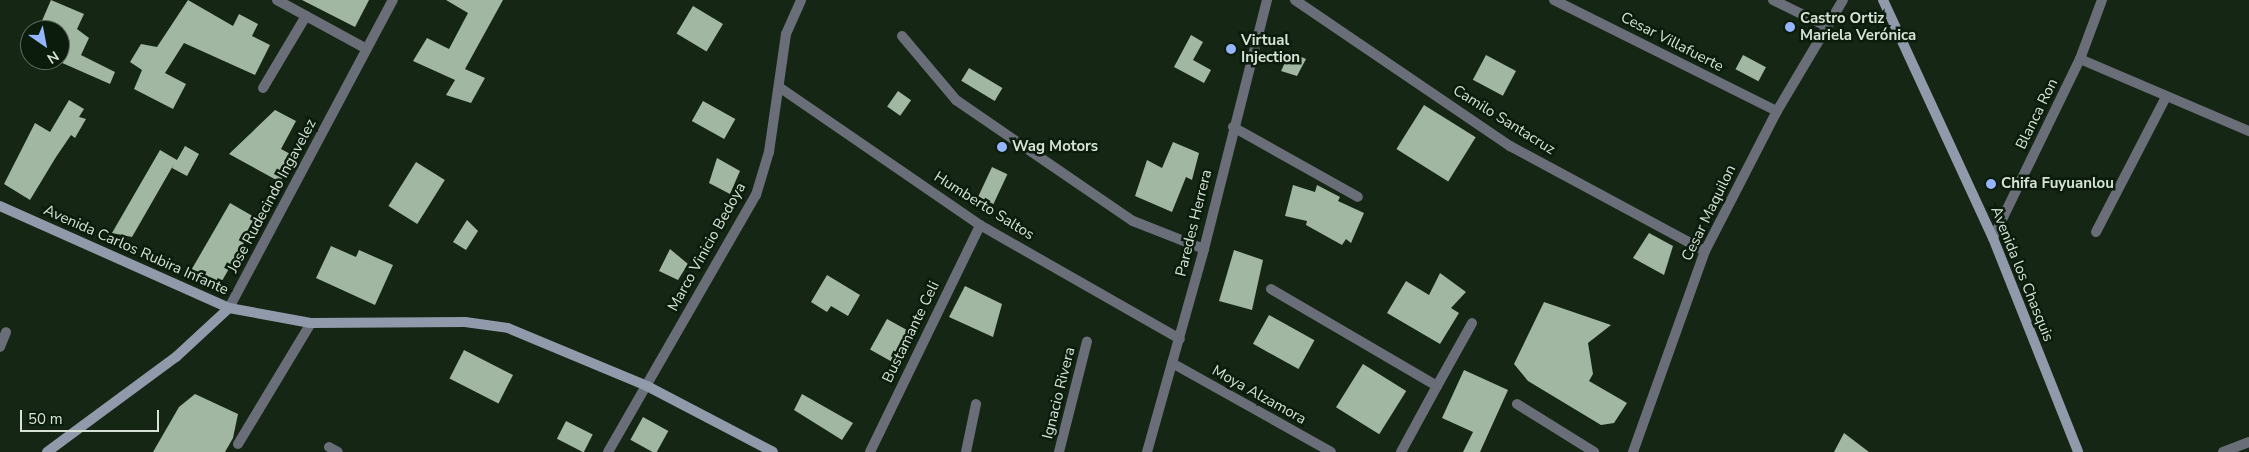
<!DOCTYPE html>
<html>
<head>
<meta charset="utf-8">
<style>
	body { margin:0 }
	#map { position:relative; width:2249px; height:452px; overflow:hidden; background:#152615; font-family:"Nunito Sans",sans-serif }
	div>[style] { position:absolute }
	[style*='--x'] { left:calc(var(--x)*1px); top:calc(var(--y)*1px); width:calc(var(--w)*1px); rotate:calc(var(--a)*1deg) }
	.building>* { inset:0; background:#a1b7a1; transform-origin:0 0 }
	.street>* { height:10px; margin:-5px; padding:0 5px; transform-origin:5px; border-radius:5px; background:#696e78 }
	.secondary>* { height:10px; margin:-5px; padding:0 5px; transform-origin:5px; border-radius:5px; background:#919aab }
	.dots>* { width:14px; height:14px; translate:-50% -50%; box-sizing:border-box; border:2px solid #0b1c0c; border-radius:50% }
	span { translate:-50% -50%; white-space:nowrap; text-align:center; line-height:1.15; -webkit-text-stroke:5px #0b1c0c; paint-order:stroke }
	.poi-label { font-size:15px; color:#d6e2d6; font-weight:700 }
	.left { translate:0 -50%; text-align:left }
	.street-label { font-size:15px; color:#d6e2d6 }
	.north { position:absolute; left:20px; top:20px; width:50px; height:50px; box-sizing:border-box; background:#0b1c0c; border:1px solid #5c6b5d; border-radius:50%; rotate:147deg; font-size:14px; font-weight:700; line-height:20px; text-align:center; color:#d6e2d6 }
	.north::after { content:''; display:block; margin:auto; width:18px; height:22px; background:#95b6fd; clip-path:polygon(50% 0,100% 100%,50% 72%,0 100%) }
	.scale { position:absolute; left:20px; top:410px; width:139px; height:22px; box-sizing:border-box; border:2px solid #d6e2d6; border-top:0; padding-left:6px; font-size:15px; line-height:18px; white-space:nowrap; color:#d6e2d6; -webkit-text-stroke:4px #0b1c0c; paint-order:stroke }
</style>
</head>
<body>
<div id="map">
	<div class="building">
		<i style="clip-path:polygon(51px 0,84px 14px,77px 29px,89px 38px,81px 55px,115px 72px,110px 84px,60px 62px,60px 30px,38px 30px)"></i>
		<i style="clip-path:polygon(188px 0,233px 26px,239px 14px,258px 24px,252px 36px,270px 45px,255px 75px,184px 43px,165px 73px,186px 84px,173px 109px,134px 89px,142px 70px,130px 62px,141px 44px,157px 47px)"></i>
		<i style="clip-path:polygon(302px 0,369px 0,355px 27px)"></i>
		<i style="clip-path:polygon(446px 0,503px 0,465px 69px,485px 78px,471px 103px,446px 95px,455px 80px,413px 61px,427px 38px,449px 49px,468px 13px)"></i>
		<i style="left:693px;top:6px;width:35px;height:32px;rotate:31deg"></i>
		<i style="clip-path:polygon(1191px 35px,1203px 42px,1193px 60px,1211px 70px,1204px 83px,1174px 67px)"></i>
		<i style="clip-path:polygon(1290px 52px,1306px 59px,1297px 76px,1281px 71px)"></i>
		<i style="left:1486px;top:55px;width:34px;height:28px;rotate:28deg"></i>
		<i style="left:1743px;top:55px;width:26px;height:16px;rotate:28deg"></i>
		<i style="left:969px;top:68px;width:39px;height:15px;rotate:31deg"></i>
		<i style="left:898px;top:91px;width:16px;height:19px;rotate:35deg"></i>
		<i style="clip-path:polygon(69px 100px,84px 109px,79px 117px,86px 119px,75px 138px,71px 135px,56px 157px,30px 200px,4px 184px,35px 123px,50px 132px)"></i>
		<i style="left:703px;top:101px;width:37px;height:23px;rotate:29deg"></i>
		<i style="left:1424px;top:105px;width:61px;height:52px;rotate:32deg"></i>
		<i style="clip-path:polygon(275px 110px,296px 121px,281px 149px,294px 156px,280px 182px,229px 154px)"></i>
		<i style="clip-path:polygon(1173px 142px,1199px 153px,1192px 180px,1186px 177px,1172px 212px,1135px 196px,1147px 160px,1162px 168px)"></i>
		<i style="clip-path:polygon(185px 146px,199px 154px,187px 176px,172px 168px,174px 164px,132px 237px,112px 233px,160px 150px,177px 160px)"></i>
		<i style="clip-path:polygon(717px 158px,740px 171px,730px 194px,709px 183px)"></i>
		<i style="left:416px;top:162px;width:34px;height:52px;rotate:32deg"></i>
		<i style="left:992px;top:167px;width:17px;height:33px;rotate:25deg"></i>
		<i style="clip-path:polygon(1293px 185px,1315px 192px,1317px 185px,1340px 197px,1338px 201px,1364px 213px,1351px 243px,1346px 239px,1342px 245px,1306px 225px,1307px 221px,1285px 216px)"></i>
		<i style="left:230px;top:203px;width:32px;height:78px;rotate:30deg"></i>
		<i style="clip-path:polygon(467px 220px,478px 231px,466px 250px,453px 242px)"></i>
		<i style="clip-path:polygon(1649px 233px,1673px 246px,1664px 275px,1633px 258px)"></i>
		<i style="clip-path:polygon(331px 246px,356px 257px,359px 250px,393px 265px,375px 305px,316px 278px)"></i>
		<i style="clip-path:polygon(670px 249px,688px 264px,678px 280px,659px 271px)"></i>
		<i style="clip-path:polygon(1234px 250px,1263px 260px,1252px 310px,1219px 301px)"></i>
		<i style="clip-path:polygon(1440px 273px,1466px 292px,1451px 308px,1459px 313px,1440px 344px,1387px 313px,1406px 281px,1429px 295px)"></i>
		<i style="clip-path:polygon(827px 275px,860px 295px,848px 316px,831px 306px,827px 312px,811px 302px)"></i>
		<i style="clip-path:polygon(965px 286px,1002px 304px,993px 337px,949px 317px)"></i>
		<i style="clip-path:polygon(1544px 302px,1611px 325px,1588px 343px,1593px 374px,1589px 381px,1627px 403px,1614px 423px,1601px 425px,1528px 381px,1514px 364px)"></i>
		<i style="left:1269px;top:315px;width:52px;height:33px;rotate:29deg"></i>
		<i style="left:887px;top:319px;width:31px;height:35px;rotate:29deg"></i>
		<i style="left:464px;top:350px;width:55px;height:32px;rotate:27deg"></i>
		<i style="left:1363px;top:364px;width:51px;height:51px;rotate:32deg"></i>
		<i style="clip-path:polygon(1464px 370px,1508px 390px,1480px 452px,1463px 452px,1473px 432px,1442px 418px)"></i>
		<i style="clip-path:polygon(195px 394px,238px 414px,233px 438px,225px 452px,153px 452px,179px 407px)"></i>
		<i style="clip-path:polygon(802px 394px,853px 423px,842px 440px,794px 410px)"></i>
		<i style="left:643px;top:417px;width:29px;height:26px;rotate:29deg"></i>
		<i style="left:566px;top:421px;width:30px;height:20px;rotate:27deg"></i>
		<i style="clip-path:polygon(1844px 433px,1869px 452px,1834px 452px)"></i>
	</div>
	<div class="street">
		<i style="--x:277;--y:0;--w:102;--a:28.6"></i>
		<i style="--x:1295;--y:0;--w:260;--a:34.2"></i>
		<i style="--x:1510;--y:146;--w:221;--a:28.3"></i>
		<i style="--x:1554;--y:0;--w:249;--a:26.5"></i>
		<i style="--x:1773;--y:0;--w:59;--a:26.1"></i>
		<i style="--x:902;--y:36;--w:84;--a:49.8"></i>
		<i style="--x:956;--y:100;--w:214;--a:34.4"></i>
		<i style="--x:1133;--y:221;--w:76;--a:21.5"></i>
		<i style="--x:2080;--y:59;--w:184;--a:23.1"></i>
		<i style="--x:779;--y:87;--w:244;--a:34.5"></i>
		<i style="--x:980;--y:225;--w:230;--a:29.7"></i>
		<i style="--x:263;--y:88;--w:84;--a:-59.2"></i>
		<i style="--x:1233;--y:127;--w:143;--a:29.2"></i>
		<i style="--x:2096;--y:232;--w:152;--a:-62.6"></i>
		<i style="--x:1993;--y:238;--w:199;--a:-64.1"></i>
		<i style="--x:2080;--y:59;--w:63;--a:-69.6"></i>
		<i style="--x:1271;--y:289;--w:192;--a:30.3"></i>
		<i style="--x:1437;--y:386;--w:75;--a:118.6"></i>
		<i style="--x:229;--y:308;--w:349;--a:-62"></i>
		<i style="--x:0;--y:347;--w:16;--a:-68"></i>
		<i style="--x:1172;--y:363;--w:182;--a:29.2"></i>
		<i style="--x:1437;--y:386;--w:72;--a:-60.9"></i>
		<i style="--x:1517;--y:404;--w:91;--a:31.9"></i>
		<i style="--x:238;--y:444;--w:141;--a:-58.9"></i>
		<i style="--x:329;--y:447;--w:10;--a:29"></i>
		<i style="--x:608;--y:452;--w:297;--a:-60.1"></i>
		<i style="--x:756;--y:195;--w:45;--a:-73.2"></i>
		<i style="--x:769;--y:152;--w:119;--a:-81.8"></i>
		<i style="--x:786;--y:34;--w:37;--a:-66"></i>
		<i style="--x:870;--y:452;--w:252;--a:-64.1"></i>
		<i style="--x:966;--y:452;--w:49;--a:-78.2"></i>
		<i style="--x:1059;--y:452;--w:114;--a:-75.8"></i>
		<i style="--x:1147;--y:452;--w:211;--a:-74.3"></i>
		<i style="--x:1204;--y:249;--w:257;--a:-75.8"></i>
		<i style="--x:1633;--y:452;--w:214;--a:-70.3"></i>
		<i style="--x:1705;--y:251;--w:157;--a:-62.8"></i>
		<i style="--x:1777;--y:111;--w:129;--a:-59.3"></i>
		<i style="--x:2223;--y:452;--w:28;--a:-21"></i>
	</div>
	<div class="secondary">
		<i style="--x:1883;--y:0;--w:262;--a:65.2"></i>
		<i style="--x:1993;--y:238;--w:230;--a:68.3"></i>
		<i style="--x:0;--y:206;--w:251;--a:24"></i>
		<i style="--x:229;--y:308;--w:83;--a:10.4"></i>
		<i style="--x:311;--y:323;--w:154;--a:-0.4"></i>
		<i style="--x:465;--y:322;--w:43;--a:7.9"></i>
		<i style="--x:508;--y:328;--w:151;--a:22.6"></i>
		<i style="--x:647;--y:386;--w:142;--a:27.6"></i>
		<i style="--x:47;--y:452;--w:160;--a:-36.4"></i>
		<i style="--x:176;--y:357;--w:72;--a:-42.8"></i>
	</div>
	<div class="dots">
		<i style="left:1790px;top:27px;background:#95b6fd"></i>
		<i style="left:1231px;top:49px;background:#95b6fd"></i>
		<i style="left:1002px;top:147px;background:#95b6fd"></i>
		<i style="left:1991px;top:184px;background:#95b6fd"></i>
	</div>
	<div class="poi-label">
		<span class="left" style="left:1800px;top:27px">Castro Ortiz<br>Mariela Verónica</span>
		<span class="left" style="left:1241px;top:49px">Virtual<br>Injection</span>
		<span class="left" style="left:1012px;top:147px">Wag Motors</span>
		<span class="left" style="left:2001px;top:184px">Chifa Fuyuanlou</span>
	</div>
	<div class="street-label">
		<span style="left:1672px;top:42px;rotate:27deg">Cesar Villafuerte</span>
		<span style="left:2037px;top:114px;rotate:-64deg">Blanca Ron</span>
		<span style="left:1504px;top:120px;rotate:32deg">Camilo Santacruz</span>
		<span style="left:272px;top:196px;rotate:-62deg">Jose Rudecindo Ingavelez</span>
		<span style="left:984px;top:206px;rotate:32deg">Humberto Saltos</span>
		<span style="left:1709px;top:213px;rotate:-64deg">Cesar Maquilon</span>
		<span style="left:1194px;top:223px;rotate:-76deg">Paredes Herrera</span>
		<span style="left:707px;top:247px;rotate:-61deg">Marco Vinicio Bedoya</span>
		<span style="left:136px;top:250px;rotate:24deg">Avenida Carlos Rubira Infante</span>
		<span style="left:2022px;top:274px;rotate:68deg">Avenida los Chasquis</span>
		<span style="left:911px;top:332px;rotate:-64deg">Bustamante Celi</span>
		<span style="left:1059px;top:393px;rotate:-76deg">Ignacio Rivera</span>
		<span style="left:1259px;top:395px;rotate:29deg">Moya Alzamora</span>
	</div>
	<div class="north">N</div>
	<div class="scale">50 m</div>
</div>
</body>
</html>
